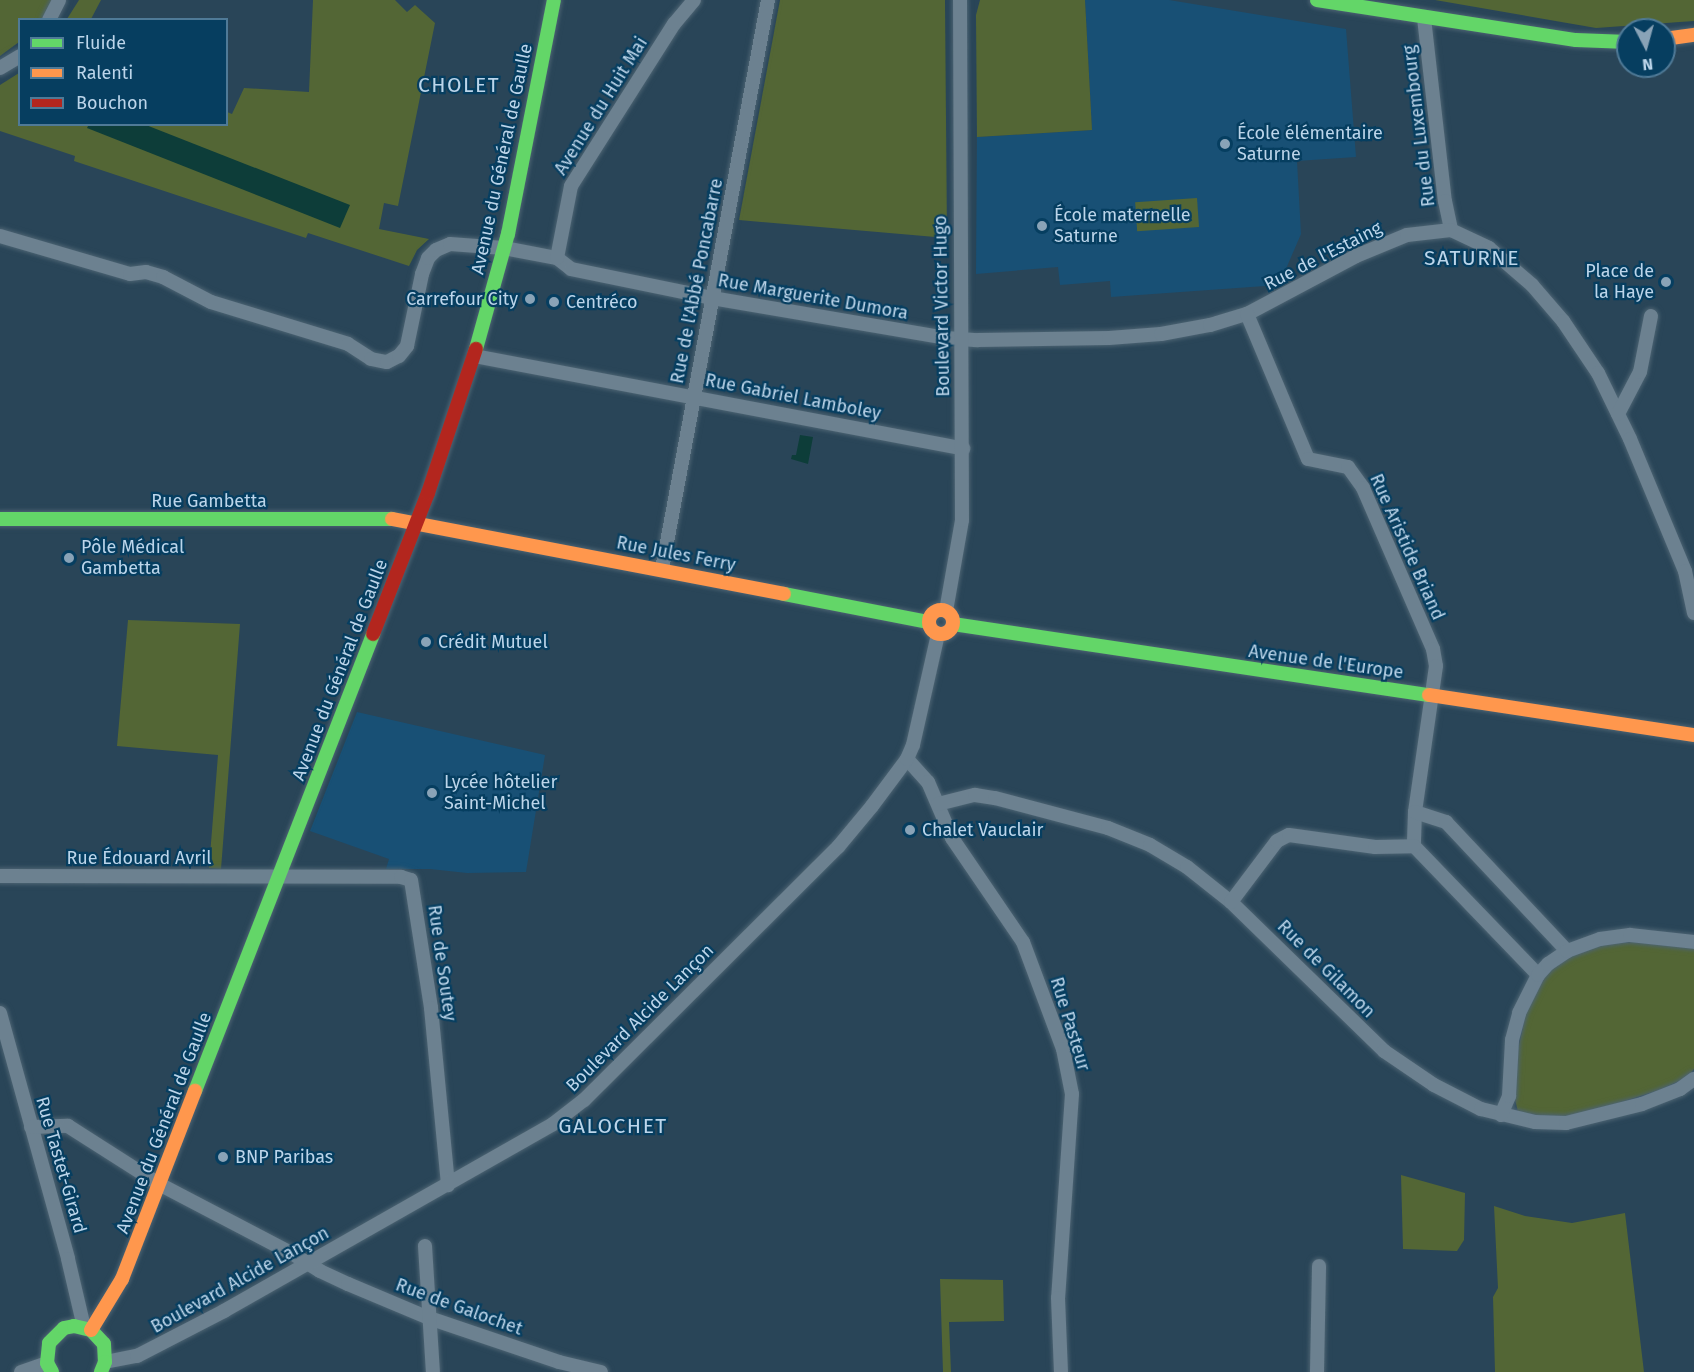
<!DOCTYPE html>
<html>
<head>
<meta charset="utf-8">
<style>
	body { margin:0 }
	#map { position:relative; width:1694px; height:1372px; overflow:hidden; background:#294558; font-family:"Fira Sans",sans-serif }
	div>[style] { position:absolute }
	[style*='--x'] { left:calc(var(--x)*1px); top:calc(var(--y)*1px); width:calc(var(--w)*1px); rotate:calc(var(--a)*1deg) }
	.built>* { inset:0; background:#185075 }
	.green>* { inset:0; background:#536635; transform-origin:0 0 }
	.water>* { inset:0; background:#0d3d39 }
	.roads { filter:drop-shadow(0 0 2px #4c6372) drop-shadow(0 0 2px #4c6372) }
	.street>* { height:14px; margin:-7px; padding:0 7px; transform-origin:7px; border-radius:7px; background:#6c8190 }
	.fast>* { height:14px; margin:-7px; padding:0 7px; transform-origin:7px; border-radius:7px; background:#63d668 }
	.slow>* { height:14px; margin:-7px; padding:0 7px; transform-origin:7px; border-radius:7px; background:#ff974d }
	.slow>.ring { margin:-7px; padding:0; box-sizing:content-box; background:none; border:14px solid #ff974d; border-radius:50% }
	.jam>* { height:14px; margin:-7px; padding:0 7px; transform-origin:7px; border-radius:7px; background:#b3261e }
	.dots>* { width:16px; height:16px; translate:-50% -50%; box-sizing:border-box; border:3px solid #063e60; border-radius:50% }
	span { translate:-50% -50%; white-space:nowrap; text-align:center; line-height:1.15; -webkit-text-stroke:4.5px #063e60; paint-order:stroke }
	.street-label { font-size:18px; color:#bcd5ea }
	.poi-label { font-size:18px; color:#bcd5ea }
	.left { translate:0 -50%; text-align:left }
	.right { translate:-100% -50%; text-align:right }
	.quarter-label { font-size:21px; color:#bcd5ea; letter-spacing:1.5px }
	.legend { position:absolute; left:18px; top:18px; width:210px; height:108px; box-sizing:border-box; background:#063e60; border:2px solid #4f7a97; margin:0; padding:8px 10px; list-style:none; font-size:18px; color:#bcd5ea }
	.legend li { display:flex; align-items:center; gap:12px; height:30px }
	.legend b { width:30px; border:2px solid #4f7a97 }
	.north { position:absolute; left:1616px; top:18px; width:60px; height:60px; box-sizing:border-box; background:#063e60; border:2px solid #4f7a97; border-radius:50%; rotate:174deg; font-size:16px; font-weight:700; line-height:24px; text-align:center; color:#bcd5ea }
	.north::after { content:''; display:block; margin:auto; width:21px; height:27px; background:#89a3b7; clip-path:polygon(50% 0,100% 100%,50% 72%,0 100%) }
</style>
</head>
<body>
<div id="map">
	<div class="built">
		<i style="clip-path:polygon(1085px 0,1169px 0,1346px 29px,1356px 157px,1297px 161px,1301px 234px,1279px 285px,1111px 297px,1110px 281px,1060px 285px,1058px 267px,976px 274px,977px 137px,1092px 130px)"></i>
		<i style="clip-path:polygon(357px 712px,545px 755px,526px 872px,467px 873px,430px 869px,386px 869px,389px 859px,310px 831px)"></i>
	</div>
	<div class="green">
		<i style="clip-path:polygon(0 0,53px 0,42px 19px,20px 20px,19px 42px,0 56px)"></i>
		<i style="clip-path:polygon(79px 0,101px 0,91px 19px,67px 19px)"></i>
		<i style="clip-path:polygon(313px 0,395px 0,407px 12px,415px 5px,435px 23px,398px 206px,384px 203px,379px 229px,429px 239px,417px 250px,409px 266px,308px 233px,306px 238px,74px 161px,75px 156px,0 131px,0 85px,19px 73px,20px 124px,226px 124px,227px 112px,232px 114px,244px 88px,309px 92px)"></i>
		<i style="clip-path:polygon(780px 0,945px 0,947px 238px,739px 220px)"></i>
		<i style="clip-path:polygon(980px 0,1085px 0,1092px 130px,977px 137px,976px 15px)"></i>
		<i style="clip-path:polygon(1435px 0,1694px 0,1694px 21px,1596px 28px)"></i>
		<i style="left:1197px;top:198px;width:29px;height:62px;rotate:86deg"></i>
		<i style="clip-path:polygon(128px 620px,240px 624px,221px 869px,209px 868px,218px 755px,117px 746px)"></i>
		<i style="clip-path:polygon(1643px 941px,1694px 947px,1694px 1069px,1686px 1078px,1659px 1090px,1584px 1114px,1554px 1118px,1518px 1112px,1514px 1095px,1515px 1064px,1527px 1008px,1543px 977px,1563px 959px,1600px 945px)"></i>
		<i style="clip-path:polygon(1401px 1175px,1465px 1193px,1464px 1240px,1457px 1251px,1403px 1249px)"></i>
		<i style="clip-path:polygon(1494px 1206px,1525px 1216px,1572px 1223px,1625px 1213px,1644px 1372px,1495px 1372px,1493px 1297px,1498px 1288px)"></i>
		<i style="clip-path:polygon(940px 1279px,1003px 1280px,1004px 1321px,949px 1322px,951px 1372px,943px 1372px)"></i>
	</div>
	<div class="water">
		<i style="clip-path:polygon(89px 124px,146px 125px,350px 205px,340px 228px,87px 128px)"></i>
		<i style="clip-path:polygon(800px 435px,813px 437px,808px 464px,791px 459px,792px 455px,796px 455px)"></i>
	</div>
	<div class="roads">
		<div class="street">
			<i style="--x:1424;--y:18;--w:184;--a:83.5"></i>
			<i style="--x:1445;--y:201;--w:30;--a:78"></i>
			<i style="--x:49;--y:20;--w:22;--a:-63"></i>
			<i style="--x:0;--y:68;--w:23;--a:-31"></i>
			<i style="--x:0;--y:236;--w:135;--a:16.3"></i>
			<i style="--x:130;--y:274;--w:16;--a:-7"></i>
			<i style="--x:146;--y:272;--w:18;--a:16"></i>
			<i style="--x:163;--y:277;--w:54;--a:27.5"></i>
			<i style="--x:211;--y:302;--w:143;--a:17"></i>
			<i style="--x:348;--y:344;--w:27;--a:33"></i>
			<i style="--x:371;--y:359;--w:16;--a:11"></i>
			<i style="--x:387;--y:362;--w:13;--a:-27"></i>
			<i style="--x:399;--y:356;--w:13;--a:-51"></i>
			<i style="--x:407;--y:346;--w:74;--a:-78.2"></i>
			<i style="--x:422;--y:274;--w:17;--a:-69"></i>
			<i style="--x:428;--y:258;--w:11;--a:-45"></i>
			<i style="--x:436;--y:250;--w:15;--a:-23"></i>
			<i style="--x:450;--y:244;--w:54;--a:4.2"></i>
			<i style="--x:504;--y:248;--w:54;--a:10.7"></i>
			<i style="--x:557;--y:258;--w:18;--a:38"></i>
			<i style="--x:571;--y:269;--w:144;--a:11.6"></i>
			<i style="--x:712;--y:298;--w:237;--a:9.7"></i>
			<i style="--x:946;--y:338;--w:32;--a:4"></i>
			<i style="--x:978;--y:340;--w:131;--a:-0.9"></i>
			<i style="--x:1109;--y:338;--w:52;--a:-4.4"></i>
			<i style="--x:1161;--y:334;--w:50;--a:-10.4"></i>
			<i style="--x:1210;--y:325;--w:39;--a:-17"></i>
			<i style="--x:1247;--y:314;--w:123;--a:-28"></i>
			<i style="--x:1356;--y:256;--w:55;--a:-22.4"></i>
			<i style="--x:1407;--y:235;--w:44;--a:-6.5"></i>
			<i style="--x:1451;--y:230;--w:42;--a:25.3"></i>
			<i style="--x:1489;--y:248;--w:57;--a:40.7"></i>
			<i style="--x:1532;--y:285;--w:48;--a:49.3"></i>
			<i style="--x:1563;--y:321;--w:63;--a:56.1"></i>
			<i style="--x:1598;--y:373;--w:73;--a:64.1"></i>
			<i style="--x:1630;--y:439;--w:143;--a:67.4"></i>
			<i style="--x:1685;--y:571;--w:43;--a:77.9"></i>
			<i style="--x:557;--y:258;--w:73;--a:-79"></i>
			<i style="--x:571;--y:186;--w:192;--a:-57.6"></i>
			<i style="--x:674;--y:24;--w:31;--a:-50"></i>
			<i style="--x:1247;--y:314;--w:157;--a:67.2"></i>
			<i style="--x:1308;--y:459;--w:41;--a:11.3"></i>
			<i style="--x:1348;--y:467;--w:26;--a:54"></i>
			<i style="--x:1363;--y:488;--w:176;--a:66.5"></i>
			<i style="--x:1433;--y:649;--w:17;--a:80"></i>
			<i style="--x:1436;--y:666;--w:148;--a:98.2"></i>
			<i style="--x:1415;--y:812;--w:34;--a:92"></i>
			<i style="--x:1414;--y:846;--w:179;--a:46.1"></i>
			<i style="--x:474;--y:356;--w:498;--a:10.7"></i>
			<i style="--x:1618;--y:414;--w:47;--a:-62.4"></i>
			<i style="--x:1640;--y:372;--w:57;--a:-78.9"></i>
			<i style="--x:662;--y:569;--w:579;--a:-79.45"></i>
			<i style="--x:946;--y:611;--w:92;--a:-80"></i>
			<i style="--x:962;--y:520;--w:520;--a:-90.22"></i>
			<i style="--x:907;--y:759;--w:31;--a:48"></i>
			<i style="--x:928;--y:782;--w:61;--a:66.8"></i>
			<i style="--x:952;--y:838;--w:126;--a:55.7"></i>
			<i style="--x:1023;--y:942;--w:114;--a:69.5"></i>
			<i style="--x:1063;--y:1049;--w:46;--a:78.7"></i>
			<i style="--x:1072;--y:1094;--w:204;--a:93.9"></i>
			<i style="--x:1058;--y:1298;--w:74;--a:87.7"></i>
			<i style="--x:938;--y:804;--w:38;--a:-14"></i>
			<i style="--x:975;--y:795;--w:20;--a:9"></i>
			<i style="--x:995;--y:798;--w:117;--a:14.9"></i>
			<i style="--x:1108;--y:828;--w:45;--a:22"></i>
			<i style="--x:1150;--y:845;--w:43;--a:30.7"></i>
			<i style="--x:1187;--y:867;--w:56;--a:38.5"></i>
			<i style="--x:1231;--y:902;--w:214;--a:44.2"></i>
			<i style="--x:1384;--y:1051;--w:60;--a:34.2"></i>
			<i style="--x:1434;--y:1085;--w:53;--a:27.1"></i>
			<i style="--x:1481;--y:1109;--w:56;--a:13.5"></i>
			<i style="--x:1535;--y:1122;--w:31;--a:2"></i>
			<i style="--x:1566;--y:1123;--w:78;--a:-14"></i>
			<i style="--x:1642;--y:1104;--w:41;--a:-21.5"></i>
			<i style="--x:1680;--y:1089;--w:17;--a:-36"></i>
			<i style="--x:1415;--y:812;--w:33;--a:18"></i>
			<i style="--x:1446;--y:822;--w:177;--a:46.8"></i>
			<i style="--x:0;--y:876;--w:401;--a:0.1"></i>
			<i style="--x:401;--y:877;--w:10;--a:17"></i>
			<i style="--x:411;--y:880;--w:130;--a:81.1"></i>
			<i style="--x:431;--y:1008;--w:178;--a:84.5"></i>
			<i style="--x:1231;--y:902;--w:76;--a:-53"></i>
			<i style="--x:1277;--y:841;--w:13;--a:-27"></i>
			<i style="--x:1289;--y:835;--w:87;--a:7.9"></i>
			<i style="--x:1375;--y:847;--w:39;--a:-1"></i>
			<i style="--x:0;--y:1013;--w:255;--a:74.5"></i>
			<i style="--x:68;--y:1259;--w:70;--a:76.8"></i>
			<i style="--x:1501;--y:1115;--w:21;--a:-67"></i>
			<i style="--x:1509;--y:1096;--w:56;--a:-86.9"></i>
			<i style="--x:1512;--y:1040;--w:28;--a:-75"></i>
			<i style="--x:1519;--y:1013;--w:42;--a:-63.4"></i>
			<i style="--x:1538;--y:975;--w:15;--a:-48"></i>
			<i style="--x:1548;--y:964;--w:23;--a:-34"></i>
			<i style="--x:1567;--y:951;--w:35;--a:-20"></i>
			<i style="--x:1600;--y:939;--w:30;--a:-8"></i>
			<i style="--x:1630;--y:935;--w:64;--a:6.2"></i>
			<i style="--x:31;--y:1127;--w:37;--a:-2"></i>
			<i style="--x:68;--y:1126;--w:108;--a:32.5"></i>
			<i style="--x:159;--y:1184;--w:151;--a:27.6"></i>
			<i style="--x:293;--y:1254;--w:32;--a:32"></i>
			<i style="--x:320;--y:1271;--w:31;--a:25"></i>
			<i style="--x:348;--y:1284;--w:88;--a:22.8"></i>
			<i style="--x:429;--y:1318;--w:137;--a:18.7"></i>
			<i style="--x:559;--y:1362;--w:43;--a:13.4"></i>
			<i style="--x:425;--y:1246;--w:126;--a:86.4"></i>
			<i style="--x:105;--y:1362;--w:33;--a:-11"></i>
			<i style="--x:137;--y:1356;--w:98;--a:-27.3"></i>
			<i style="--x:224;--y:1311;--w:378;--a:-29.6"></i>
			<i style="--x:553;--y:1124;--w:39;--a:-38"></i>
			<i style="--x:584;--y:1100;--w:359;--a:-44.9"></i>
			<i style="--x:838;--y:847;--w:53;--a:-50.3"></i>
			<i style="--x:872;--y:806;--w:59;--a:-53.3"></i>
			<i style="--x:907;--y:759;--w:15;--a:-67"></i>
			<i style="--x:913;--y:745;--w:114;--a:-77.3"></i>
			<i style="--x:21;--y:1372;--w:28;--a:-19"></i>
			<i style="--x:1317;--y:1372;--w:106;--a:-88.9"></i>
		</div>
		<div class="fast">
			<i style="--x:1317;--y:0;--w:262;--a:8.8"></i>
			<i style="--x:1576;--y:40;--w:52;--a:2.2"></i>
			<i style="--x:476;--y:349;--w:119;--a:-74.5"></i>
			<i style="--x:508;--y:234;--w:238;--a:-78.9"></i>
			<i style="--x:0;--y:519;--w:392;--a:0"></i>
			<i style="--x:784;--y:594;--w:147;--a:11"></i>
			<i style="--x:953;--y:624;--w:481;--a:8.5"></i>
			<i style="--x:195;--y:1091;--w:490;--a:-68.7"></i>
			<i style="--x:52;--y:1372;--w:10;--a:-119"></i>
			<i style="--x:47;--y:1363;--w:20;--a:-84"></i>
			<i style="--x:49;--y:1343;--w:21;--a:-45"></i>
			<i style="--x:64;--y:1328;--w:10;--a:-11"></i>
			<i style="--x:74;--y:1326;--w:17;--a:13"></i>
			<i style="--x:91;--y:1330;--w:19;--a:47"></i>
			<i style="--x:104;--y:1344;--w:18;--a:87"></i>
			<i style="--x:105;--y:1362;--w:11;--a:112"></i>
		</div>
		<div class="slow">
			<i style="--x:1664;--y:39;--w:30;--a:-8"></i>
			<i style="--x:392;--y:519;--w:399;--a:10.8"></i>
			<i class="ring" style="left:929px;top:610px;width:10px;height:10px"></i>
			<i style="--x:1429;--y:695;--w:268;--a:8.6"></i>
			<i style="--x:91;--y:1330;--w:60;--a:-58.7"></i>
			<i style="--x:122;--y:1279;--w:202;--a:-68.8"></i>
		</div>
		<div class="jam">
			<i style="--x:373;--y:634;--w:151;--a:-68.7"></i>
			<i style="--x:428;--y:493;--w:152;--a:-71.6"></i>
		</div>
	</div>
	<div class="dots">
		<i style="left:1225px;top:144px;background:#89a3b7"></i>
		<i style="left:1042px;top:226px;background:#89a3b7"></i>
		<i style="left:1666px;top:282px;background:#89a3b7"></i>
		<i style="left:530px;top:299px;background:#89a3b7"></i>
		<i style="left:554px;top:302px;background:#89a3b7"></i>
		<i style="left:69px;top:558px;background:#89a3b7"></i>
		<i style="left:426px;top:642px;background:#89a3b7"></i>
		<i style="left:432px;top:793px;background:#89a3b7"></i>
		<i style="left:910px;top:830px;background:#89a3b7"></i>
		<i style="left:223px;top:1157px;background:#89a3b7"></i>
	</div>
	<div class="street-label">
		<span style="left:601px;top:106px;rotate:-58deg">Avenue du Huit Mai</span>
		<span style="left:1419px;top:126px;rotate:-97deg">Rue du Luxembourg</span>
		<span style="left:502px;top:159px;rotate:-78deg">Avenue du Général de Gaulle</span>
		<span style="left:1323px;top:256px;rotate:-27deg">Rue de l'Estaing</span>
		<span style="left:697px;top:281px;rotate:-79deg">Rue de l'Abbé Poncabarre</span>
		<span style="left:813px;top:297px;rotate:10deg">Rue Marguerite Dumora</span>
		<span style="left:942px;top:306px;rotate:-91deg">Boulevard Victor Hugo</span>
		<span style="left:793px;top:397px;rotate:11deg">Rue Gabriel Lamboley</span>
		<span style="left:209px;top:501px">Rue Gambetta</span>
		<span style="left:1407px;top:547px;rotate:66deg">Rue Aristide Briand</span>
		<span style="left:676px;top:554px;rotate:11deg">Rue Jules Ferry</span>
		<span style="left:1326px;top:662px;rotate:8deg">Avenue de l'Europe</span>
		<span style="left:340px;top:670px;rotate:-69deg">Avenue du Général de Gaulle</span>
		<span style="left:139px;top:858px">Rue Édouard Avril</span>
		<span style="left:442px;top:963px;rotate:82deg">Rue de Soutey</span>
		<span style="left:1326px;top:969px;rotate:45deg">Rue de Gilamon</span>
		<span style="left:640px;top:1018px;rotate:-45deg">Boulevard Alcide Lançon</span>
		<span style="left:1070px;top:1024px;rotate:73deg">Rue Pasteur</span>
		<span style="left:164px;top:1123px;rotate:-69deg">Avenue du Général de Gaulle</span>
		<span style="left:61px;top:1165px;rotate:74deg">Rue Tastet-Girard</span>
		<span style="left:240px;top:1280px;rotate:-29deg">Boulevard Alcide Lançon</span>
		<span style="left:459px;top:1307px;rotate:20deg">Rue de Galochet</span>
	</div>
	<div class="poi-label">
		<span class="left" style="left:1237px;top:144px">École élémentaire<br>Saturne</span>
		<span class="left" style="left:1054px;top:226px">École maternelle<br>Saturne</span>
		<span class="right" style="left:1654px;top:282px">Place de<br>la Haye</span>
		<span class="right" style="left:518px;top:299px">Carrefour City</span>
		<span class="left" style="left:566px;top:302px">Centréco</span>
		<span class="left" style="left:81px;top:558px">Pôle Médical<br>Gambetta</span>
		<span class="left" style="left:438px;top:642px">Crédit Mutuel</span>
		<span class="left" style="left:444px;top:793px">Lycée hôtelier<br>Saint-Michel</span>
		<span class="left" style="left:922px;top:830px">Chalet Vauclair</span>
		<span class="left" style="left:235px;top:1157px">BNP Paribas</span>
	</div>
	<div class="quarter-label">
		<span style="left:459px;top:85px">CHOLET</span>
		<span style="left:1472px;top:258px">SATURNE</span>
		<span style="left:613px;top:1126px">GALOCHET</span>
	</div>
	<ul class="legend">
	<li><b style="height:8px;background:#63d668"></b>Fluide</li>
	<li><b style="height:8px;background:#ff974d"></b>Ralenti</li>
	<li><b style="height:8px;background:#b3261e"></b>Bouchon</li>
	</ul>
	<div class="north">N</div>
</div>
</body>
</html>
